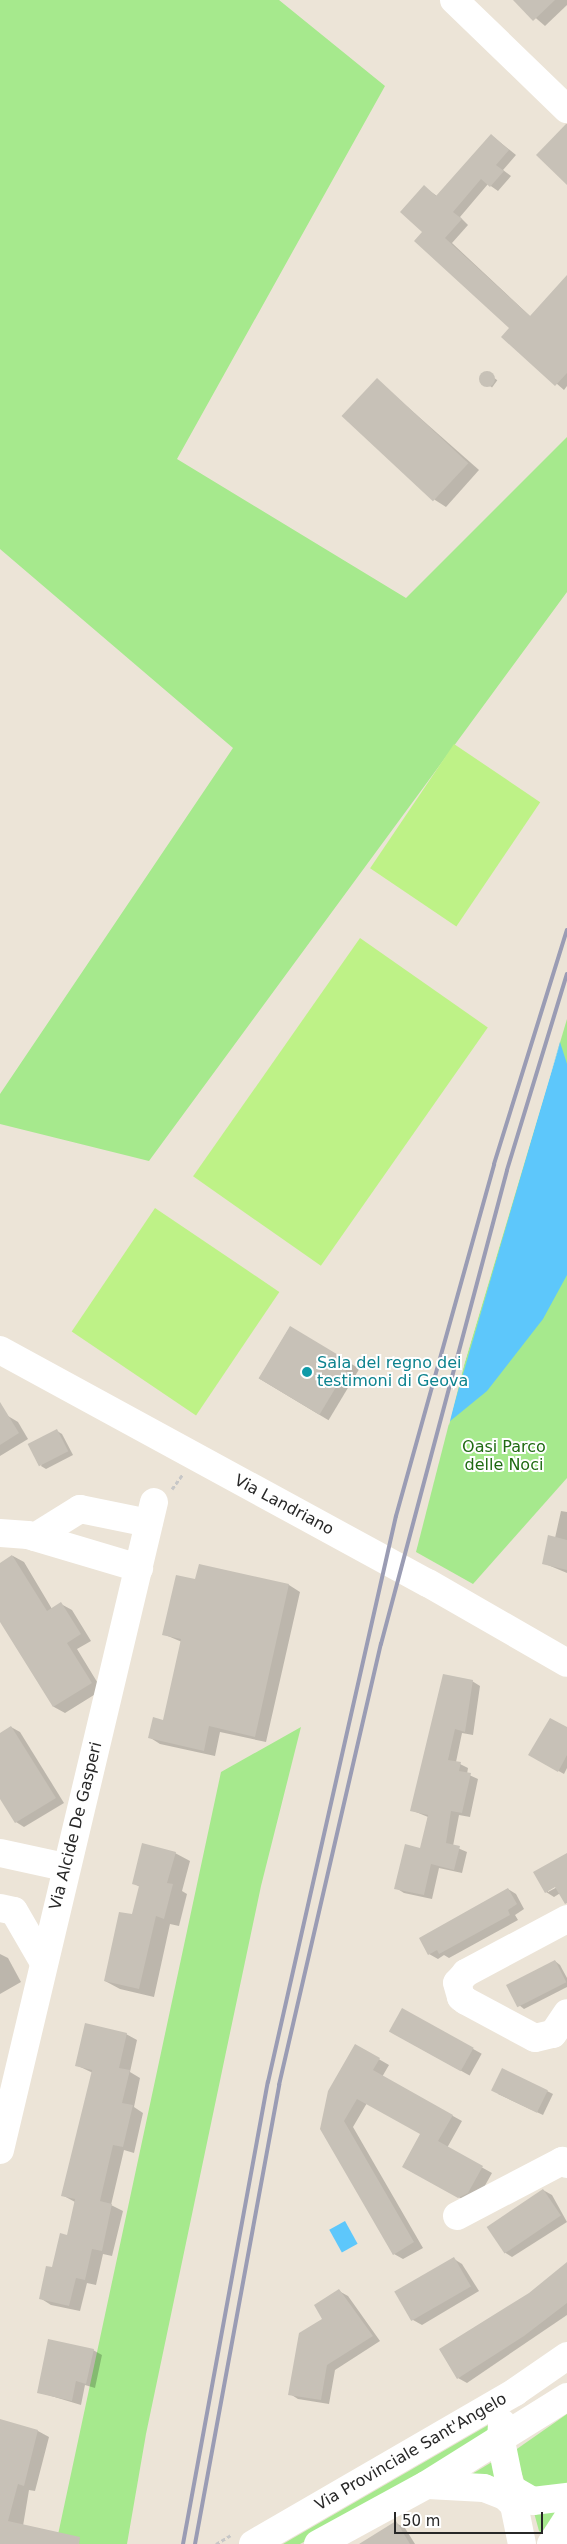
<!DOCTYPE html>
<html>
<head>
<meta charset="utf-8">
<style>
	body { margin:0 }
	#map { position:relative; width:567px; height:2544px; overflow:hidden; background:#ece4d7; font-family:"DejaVu Sans",sans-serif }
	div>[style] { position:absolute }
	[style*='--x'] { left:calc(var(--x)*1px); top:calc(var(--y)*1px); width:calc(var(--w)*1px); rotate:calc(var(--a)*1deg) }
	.green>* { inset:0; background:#a6e98d }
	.pitch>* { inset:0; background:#bef287; transform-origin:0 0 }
	.water>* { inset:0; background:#5dc7fb; transform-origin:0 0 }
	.pier>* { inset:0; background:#ece4d7 }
	.shadow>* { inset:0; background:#0003; transform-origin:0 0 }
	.building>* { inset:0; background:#c7c1b7; transform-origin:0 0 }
	.round { border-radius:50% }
	.path>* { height:3px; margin-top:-1.5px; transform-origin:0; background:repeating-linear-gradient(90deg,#c7c7c7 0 4px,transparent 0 6.5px) }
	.minor>* { height:28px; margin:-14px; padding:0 14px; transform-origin:14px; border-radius:14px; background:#fff }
	.rail>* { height:4px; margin:-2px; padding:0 2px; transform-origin:2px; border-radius:2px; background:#9a9cb4 }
	.dots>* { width:14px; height:14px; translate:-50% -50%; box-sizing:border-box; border:2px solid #fff; border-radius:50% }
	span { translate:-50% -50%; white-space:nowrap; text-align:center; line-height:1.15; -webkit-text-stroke:4px #fff; paint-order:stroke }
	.culture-label { font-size:16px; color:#0d838f }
	.left { translate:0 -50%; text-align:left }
	.park-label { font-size:16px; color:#1f6a12 }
	.street-label { font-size:16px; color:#272727 }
	.scale { position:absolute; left:394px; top:2512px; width:149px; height:22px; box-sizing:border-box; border:2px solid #272727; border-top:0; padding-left:6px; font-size:15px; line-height:18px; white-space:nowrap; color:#272727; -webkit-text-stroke:4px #fff; paint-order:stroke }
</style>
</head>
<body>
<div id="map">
	<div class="green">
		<i style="clip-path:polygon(0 0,279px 0,385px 86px,177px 459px,406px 598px,567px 437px,567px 592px,149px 1161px,0 1124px,0 1094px,233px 748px,0 549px)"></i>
		<i style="clip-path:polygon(567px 1019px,567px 1478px,473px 1584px,416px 1552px,464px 1365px)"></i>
		<i style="clip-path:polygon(301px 1727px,261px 1886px,226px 2052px,146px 2434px,127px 2544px,56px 2544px,221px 1772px)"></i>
		<i style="clip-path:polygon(567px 2414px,567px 2491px,526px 2486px,514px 2451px)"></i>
		<i style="clip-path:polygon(497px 2420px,497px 2438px,300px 2544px,283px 2544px)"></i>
		<i style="clip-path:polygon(497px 2459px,508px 2484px,472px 2474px)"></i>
		<i style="clip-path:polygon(533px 2509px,559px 2513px,545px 2535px,539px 2531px)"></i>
	</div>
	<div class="pitch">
		<i style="left:454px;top:744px;width:104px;height:150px;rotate:34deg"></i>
		<i style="left:360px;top:938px;width:156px;height:291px;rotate:35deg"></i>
		<i style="left:155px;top:1208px;width:150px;height:149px;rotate:34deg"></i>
	</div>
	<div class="water">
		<i style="clip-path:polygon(560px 1042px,567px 1064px,567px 1275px,543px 1319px,487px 1391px,449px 1422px)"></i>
		<i style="left:345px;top:2221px;width:26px;height:18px;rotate:61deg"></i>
	</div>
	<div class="pier">
		<i style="clip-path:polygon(561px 1040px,464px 1365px,449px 1425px,447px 1422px,522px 1161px)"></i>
	</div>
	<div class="shadow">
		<i style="clip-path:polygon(515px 0,567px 0,567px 5px,545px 26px)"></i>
		<i style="clip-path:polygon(491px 135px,516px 155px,503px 170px,511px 176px,498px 191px,488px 184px,460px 217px,468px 225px,452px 243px,531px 317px,567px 277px,567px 386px,564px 390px,503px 337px,511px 328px,424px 232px,424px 187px,437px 196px)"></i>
		<i style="left:486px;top:372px;width:14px;height:9px;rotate:36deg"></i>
		<i style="clip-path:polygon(377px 380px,479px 470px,446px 507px,435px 500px,344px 416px)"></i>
		<i style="left:290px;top:1327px;width:81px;height:60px;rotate:31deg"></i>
		<i style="clip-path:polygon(8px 1416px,18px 1422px,28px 1439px,0 1456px,0 1417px)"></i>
		<i style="clip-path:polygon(57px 1431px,62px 1434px,73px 1455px,46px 1469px,41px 1466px)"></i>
		<i style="clip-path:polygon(561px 1511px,567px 1512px,567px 1573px,543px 1563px,555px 1538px)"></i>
		<i style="clip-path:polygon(13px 1556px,24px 1562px,52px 1609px,61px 1604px,72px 1610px,91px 1641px,77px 1649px,102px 1690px,65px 1713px,54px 1707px,0 1620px,0 1564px)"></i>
		<i style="clip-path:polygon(196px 1581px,289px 1585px,300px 1592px,266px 1742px,220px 1732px,215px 1756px,160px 1744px,149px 1737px,164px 1721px,182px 1642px,163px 1634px)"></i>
		<i style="clip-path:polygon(472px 1681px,480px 1686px,473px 1735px,462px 1733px,456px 1762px,468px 1768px,467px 1774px,478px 1779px,470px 1817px,459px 1815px,453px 1846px,467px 1852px,462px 1873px,439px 1868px,432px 1899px,404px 1893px,396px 1888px,421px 1849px,428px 1817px,411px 1810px)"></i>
		<i style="clip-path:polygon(11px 1727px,20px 1732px,64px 1803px,24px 1827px,16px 1822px,0 1797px,0 1734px)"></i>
		<i style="clip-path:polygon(567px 1729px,567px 1768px,564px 1774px,530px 1755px)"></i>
		<i style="clip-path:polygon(175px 1853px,190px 1861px,182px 1891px,187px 1894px,179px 1926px,170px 1924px,154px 1997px,120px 1989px,105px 1981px,132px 1916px,140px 1887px,133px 1883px)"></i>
		<i style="clip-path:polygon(evenodd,567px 1854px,567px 1895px,562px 1892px,554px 1897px,546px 1892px,567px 1854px,561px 1885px,548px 1892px,548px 1889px,561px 1885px)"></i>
		<i style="clip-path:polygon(508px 1889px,516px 1894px,524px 1909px,515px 1915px,518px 1920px,449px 1958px,444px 1955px,438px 1959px,429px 1954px)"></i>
		<i style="clip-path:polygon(0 1954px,8px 1958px,21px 1982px,0 1994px)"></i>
		<i style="clip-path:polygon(555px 1961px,560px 1965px,567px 1978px,567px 1987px,524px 2009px,519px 2005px)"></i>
		<i style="left:403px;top:2010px;width:90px;height:25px;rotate:29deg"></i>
		<i style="clip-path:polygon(126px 2034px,137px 2040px,130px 2072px,140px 2078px,134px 2107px,143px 2113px,134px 2153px,124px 2150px,111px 2205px,123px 2211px,112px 2256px,103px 2254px,96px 2285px,87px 2283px,80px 2311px,51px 2305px,40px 2298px,68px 2236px,75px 2202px,62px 2195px,93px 2073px,76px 2065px)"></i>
		<i style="clip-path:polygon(356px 2046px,389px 2065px,382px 2077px,462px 2121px,447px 2148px,492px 2173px,478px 2198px,469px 2203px,404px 2166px,422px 2134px,367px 2103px,353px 2127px,423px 2248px,403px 2259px,394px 2254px,321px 2129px)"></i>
		<i style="clip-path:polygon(547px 2091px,553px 2094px,543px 2115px,498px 2094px)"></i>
		<i style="clip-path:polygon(543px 2190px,552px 2195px,567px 2222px,512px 2257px,504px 2252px)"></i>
		<i style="clip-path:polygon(454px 2259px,462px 2264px,479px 2291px,422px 2325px,413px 2320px,397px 2293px)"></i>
		<i style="clip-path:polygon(567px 2265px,567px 2315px,467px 2383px,458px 2378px,529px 2294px)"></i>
		<i style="clip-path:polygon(339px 2291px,348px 2296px,380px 2341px,335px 2370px,329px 2404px,298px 2399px,290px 2394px)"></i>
		<i style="clip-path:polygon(93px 2350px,102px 2355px,95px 2388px,85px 2385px,81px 2405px,38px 2392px)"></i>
		<i style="clip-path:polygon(0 2422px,38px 2431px,49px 2437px,35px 2491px,29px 2490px,23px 2526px,68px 2544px,0 2544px)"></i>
		<i style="clip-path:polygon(396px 2523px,405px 2528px,415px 2544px,362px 2544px)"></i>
	</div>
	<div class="building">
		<i style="clip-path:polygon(513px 0,555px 0,533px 21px)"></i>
		<i style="clip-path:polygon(566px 124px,567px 124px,567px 185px,536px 155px)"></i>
		<i style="clip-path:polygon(491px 134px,509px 150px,496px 165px,504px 171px,490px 187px,481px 179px,453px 212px,462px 219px,445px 238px,530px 316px,567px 275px,567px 373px,555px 386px,501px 337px,509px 328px,414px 241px,422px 232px,400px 212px,424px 185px,436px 196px)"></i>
		<i class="round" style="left:479px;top:371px;width:16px;height:16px"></i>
		<i style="left:377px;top:378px;width:125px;height:52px;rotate:43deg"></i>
		<i style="left:290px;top:1326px;width:71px;height:61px;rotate:31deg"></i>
		<i style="clip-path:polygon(0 1402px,19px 1433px,0 1445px)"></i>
		<i style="left:57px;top:1429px;width:25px;height:33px;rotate:63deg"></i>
		<i style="clip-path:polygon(548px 1535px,567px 1540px,567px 1570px,542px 1564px)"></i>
		<i style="clip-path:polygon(12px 1555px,47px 1611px,61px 1602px,81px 1634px,67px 1643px,92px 1683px,53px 1707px,0 1622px,0 1563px)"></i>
		<i style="clip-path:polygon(199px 1564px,289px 1584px,255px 1737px,209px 1726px,204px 1751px,148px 1738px,153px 1717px,163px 1720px,181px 1639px,162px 1635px,176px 1575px,195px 1579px)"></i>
		<i style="clip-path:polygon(443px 1674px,473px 1680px,465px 1732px,455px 1729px,448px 1760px,461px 1762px,459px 1771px,471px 1773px,462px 1813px,451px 1811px,446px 1843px,460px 1846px,454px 1870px,431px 1864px,424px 1895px,394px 1889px,405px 1844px,420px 1848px,428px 1815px,410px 1811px)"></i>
		<i style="clip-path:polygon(550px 1718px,567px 1727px,567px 1755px,558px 1772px,528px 1755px)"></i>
		<i style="clip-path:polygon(11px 1726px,56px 1798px,15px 1823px,0 1799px,0 1733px)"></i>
		<i style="clip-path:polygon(142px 1843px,176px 1852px,167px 1883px,173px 1884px,164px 1919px,156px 1916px,139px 1989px,104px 1981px,119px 1912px,132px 1914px,139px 1886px,132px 1884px)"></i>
		<i style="clip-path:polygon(567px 1853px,567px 1903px,565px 1904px,555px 1887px,545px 1893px,533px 1872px)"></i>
		<i style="clip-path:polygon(508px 1888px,517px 1904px,508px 1910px,510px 1915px,439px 1954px,437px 1950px,428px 1955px,419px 1938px)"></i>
		<i style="left:555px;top:1960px;width:25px;height:55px;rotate:63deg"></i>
		<i style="left:402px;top:2008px;width:82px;height:27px;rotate:29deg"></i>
		<i style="clip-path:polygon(85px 2023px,127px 2033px,119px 2068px,130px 2070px,122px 2103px,133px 2105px,123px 2147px,113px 2145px,100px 2201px,112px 2204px,102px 2251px,92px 2249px,85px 2280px,76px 2278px,69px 2306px,39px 2299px,46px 2266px,52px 2267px,60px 2233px,67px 2235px,75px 2199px,61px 2196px,92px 2070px,75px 2066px)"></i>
		<i style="clip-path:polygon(355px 2044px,380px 2058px,373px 2070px,453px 2115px,438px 2141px,483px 2166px,468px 2193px,458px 2198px,402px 2167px,420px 2134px,357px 2099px,344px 2121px,414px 2242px,393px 2255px,320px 2129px,328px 2091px)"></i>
		<i style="left:502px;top:2068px;width:51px;height:25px;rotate:26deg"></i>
		<i style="left:543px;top:2189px;width:32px;height:68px;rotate:56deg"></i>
		<i style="left:454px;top:2257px;width:34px;height:69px;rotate:60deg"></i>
		<i style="clip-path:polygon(567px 2262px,567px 2303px,524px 2336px,457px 2379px,439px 2349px,529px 2293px)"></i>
		<i style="clip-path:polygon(339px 2289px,373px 2336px,327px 2365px,321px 2400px,288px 2395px,299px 2333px,322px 2319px,314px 2305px)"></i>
		<i style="clip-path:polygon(48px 2339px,94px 2349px,86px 2384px,76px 2381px,72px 2401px,37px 2393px)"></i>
		<i style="clip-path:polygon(0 2419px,38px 2430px,24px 2486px,18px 2484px,8px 2521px,80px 2537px,79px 2544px,0 2544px)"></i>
		<i style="clip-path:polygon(396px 2521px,410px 2544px,359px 2544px)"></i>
	</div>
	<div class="path">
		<i style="--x:172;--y:1489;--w:19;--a:-54"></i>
		<i style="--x:216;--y:2544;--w:17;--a:-31"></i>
	</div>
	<div class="minor">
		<i style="--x:454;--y:0;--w:157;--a:44"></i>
		<i style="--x:0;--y:1350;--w:487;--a:28.6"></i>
		<i style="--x:428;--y:1583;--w:160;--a:29.9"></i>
		<i style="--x:0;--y:1533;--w:28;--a:4"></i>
		<i style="--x:28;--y:1535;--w:116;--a:16.6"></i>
		<i style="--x:35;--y:1537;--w:53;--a:-31.9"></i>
		<i style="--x:80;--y:1509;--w:70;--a:11.5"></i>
		<i style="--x:0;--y:1853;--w:66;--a:12.2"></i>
		<i style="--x:0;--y:1908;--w:14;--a:12"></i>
		<i style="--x:14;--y:1911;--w:58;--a:59.9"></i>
		<i style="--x:567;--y:1919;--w:115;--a:151.9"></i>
		<i style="--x:466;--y:1973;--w:13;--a:132"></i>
		<i style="--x:457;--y:1983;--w:15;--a:74"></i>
		<i style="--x:461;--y:1997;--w:6;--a:39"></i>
		<i style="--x:466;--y:2001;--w:78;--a:28.2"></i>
		<i style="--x:535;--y:2038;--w:18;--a:-13"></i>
		<i style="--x:553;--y:2034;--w:25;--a:-56"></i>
		<i style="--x:0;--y:2150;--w:666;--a:-76.63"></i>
		<i style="--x:457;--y:2216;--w:119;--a:-27.6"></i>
		<i style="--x:562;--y:2161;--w:6;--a:31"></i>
		<i style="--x:502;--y:2423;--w:18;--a:93"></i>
		<i style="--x:501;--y:2441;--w:105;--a:78.5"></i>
		<i style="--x:428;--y:2485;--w:56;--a:3.1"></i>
		<i style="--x:484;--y:2488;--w:22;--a:21"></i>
		<i style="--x:505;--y:2496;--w:16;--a:45"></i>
		<i style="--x:512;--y:2489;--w:24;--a:30"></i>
		<i style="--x:533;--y:2501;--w:34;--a:-7"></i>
		<i style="--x:253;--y:2544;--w:303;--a:-30.1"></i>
		<i style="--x:515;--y:2392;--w:63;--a:-34.7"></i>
		<i style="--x:318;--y:2544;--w:123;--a:-28.6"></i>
		<i style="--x:426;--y:2485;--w:166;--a:-32"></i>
		<i style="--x:551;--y:2544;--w:30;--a:-57"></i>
	</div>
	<div class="rail">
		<i style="--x:183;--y:2544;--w:470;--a:-79.6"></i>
		<i style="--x:268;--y:2082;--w:580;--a:-77.26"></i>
		<i style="--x:396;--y:1516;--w:365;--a:-74.4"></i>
		<i style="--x:494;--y:1164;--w:245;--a:-72.7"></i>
		<i style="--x:195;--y:2544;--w:467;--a:-79.6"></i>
		<i style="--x:279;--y:2085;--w:453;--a:-77"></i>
		<i style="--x:381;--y:1644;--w:490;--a:-75.1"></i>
		<i style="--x:507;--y:1170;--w:205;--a:-73"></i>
	</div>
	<div class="dots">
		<i style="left:307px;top:1372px;background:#0f9aa8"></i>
	</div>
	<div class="culture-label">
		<span class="left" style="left:317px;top:1372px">Sala del regno dei<br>testimoni di Geova</span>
	</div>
	<div class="park-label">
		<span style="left:504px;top:1456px">Oasi Parco<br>delle Noci</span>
	</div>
	<div class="street-label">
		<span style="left:284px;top:1505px;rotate:28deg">Via Landriano</span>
		<span style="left:76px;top:1826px;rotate:-76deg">Via Alcide De Gasperi</span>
		<span style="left:411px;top:2452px;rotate:-30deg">Via Provinciale Sant'Angelo</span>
	</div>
	<div class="scale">50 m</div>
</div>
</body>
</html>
